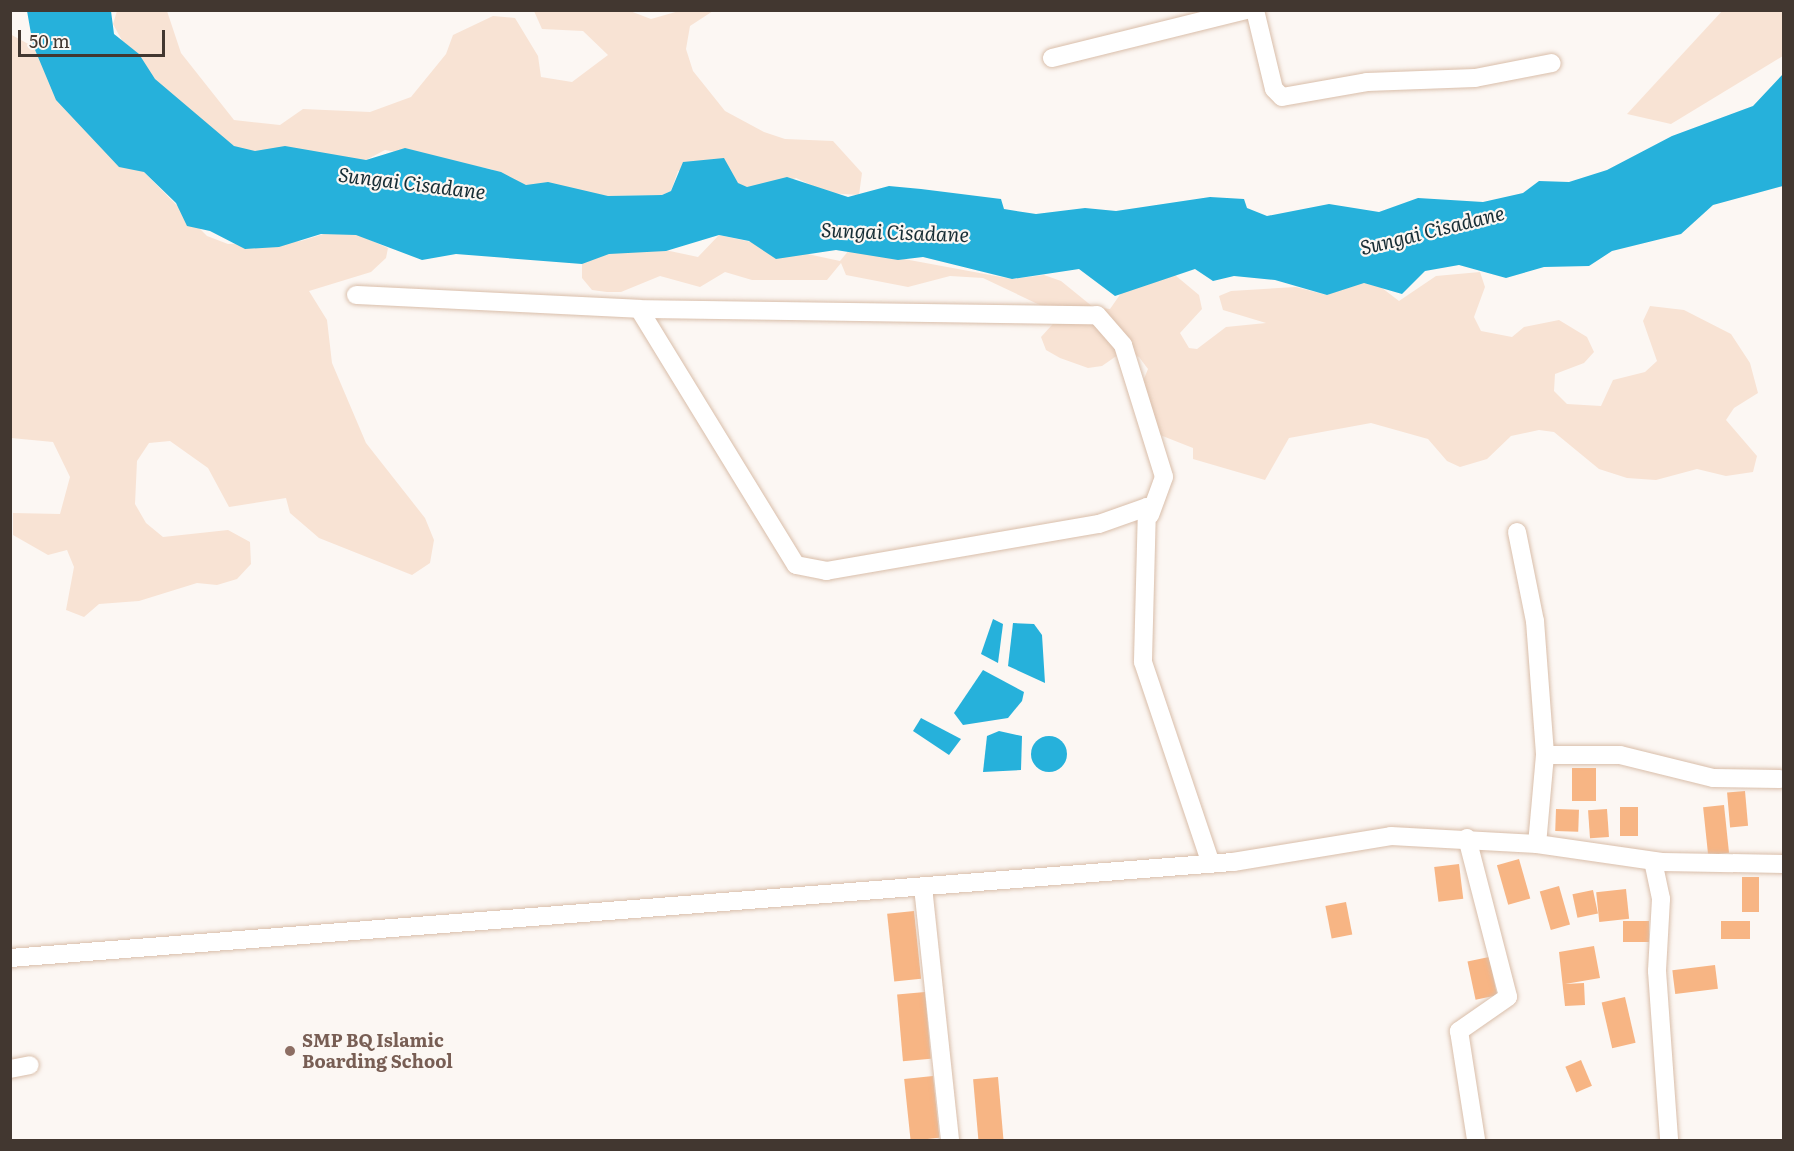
<!DOCTYPE html>
<html>
<head>
<meta charset="utf-8">
<style>
	body { margin:0 }
	#map { position:relative; width:1794px; height:1151px; overflow:hidden; background:#fcf7f3; font-family:Literata,serif }
	div>[style] { position:absolute }
	[style*='--x'] { left:calc(var(--x)*1px); top:calc(var(--y)*1px); width:calc(var(--w)*1px); rotate:calc(var(--a)*1deg) }
	.green>* { inset:0; background:#f8e3d4 }
	.water>* { inset:0; background:#26b1db }
	.round { border-radius:50% }
	.building>* { inset:0; background:#f7b584; transform-origin:0 0 }
	.roads { filter:drop-shadow(0 0 2px #d9beaa) drop-shadow(0 0 2px #d9beaa) }
	.street>* { height:18px; margin:-9px; padding:0 9px; transform-origin:9px; border-radius:9px; background:#fff }
	.dots>* { width:16px; height:16px; translate:-50% -50%; box-sizing:border-box; border:3px solid #fcf7f3; border-radius:50% }
	span { translate:-50% -50%; white-space:nowrap; text-align:center; line-height:1.15; -webkit-text-stroke:4.5px #fcf7f3; paint-order:stroke }
	.education-label { font-size:18px; color:#785e54; font-weight:700 }
	.left { translate:0 -50%; text-align:left }
	.water-label { font-size:20px; color:#172d35; font-style:italic }
	.frame { position:absolute; inset:0; border:12px solid #423730; pointer-events:none }
	.scale { position:absolute; left:18px; top:30px; width:147px; height:27px; box-sizing:border-box; border:3px solid #423730; border-top:0; padding-left:8px; font-size:18px; line-height:21px; white-space:nowrap; color:#423730; -webkit-text-stroke:4px #fcf7f3; paint-order:stroke }
</style>
</head>
<body>
<div id="map">
	<div class="green">
		<i style="clip-path:polygon(1723px 10px,1783px 11px,1783px 56px,1671px 124px,1627px 114px)"></i>
		<i style="clip-path:polygon(117px 11px,167px 11px,181px 53px,234px 120px,280px 125px,303px 109px,370px 112px,411px 97px,446px 54px,453px 35px,493px 16px,515px 18px,538px 56px,541px 77px,572px 82px,608px 55px,583px 31px,542px 29px,534px 11px,630px 11px,651px 19px,679px 11px,713px 11px,690px 26px,686px 49px,693px 71px,725px 111px,764px 132px,785px 139px,833px 141px,862px 173px,859px 195px,828px 193px,796px 178px,747px 194px,678px 171px,671px 191px,662px 195px,608px 196px,526px 186px,491px 169px,385px 150px,366px 160px,249px 160px,156px 103px,113px 24px)"></i>
		<i style="clip-path:polygon(10px 34px,43px 52px,144px 172px,207px 236px,228px 244px,301px 241px,343px 228px,388px 248px,386px 258px,371px 272px,309px 291px,327px 320px,332px 363px,366px 443px,425px 518px,434px 540px,430px 563px,412px 575px,319px 538px,290px 513px,286px 498px,229px 507px,208px 468px,170px 441px,149px 443px,137px 461px,135px 504px,146px 523px,163px 537px,228px 530px,250px 542px,251px 564px,237px 579px,217px 585px,197px 583px,139px 601px,99px 604px,84px 617px,66px 610px,74px 567px,67px 550px,48px 555px,13px 535px,13px 513px,60px 514px,70px 477px,53px 442px,11px 438px)"></i>
		<i style="clip-path:polygon(719px 235px,840px 261px,850px 249px,1012px 279px,1044px 275px,1061px 281px,1093px 307px,1110px 309px,1126px 286px,1175px 275px,1199px 295px,1202px 309px,1180px 333px,1189px 348px,1197px 349px,1226px 327px,1266px 323px,1223px 310px,1219px 296px,1231px 291px,1296px 287px,1327px 295px,1355px 282px,1373px 281px,1399px 301px,1436px 276px,1480px 272px,1485px 287px,1474px 317px,1481px 331px,1512px 337px,1524px 327px,1559px 320px,1587px 337px,1594px 352px,1584px 363px,1555px 374px,1554px 391px,1567px 404px,1601px 406px,1613px 380px,1645px 372px,1657px 361px,1643px 321px,1650px 306px,1684px 310px,1731px 334px,1750px 363px,1758px 393px,1734px 408px,1726px 420px,1757px 456px,1753px 472px,1726px 476px,1697px 469px,1656px 480px,1627px 478px,1599px 469px,1554px 432px,1539px 430px,1511px 436px,1487px 459px,1460px 467px,1447px 461px,1428px 439px,1371px 423px,1289px 438px,1265px 480px,1193px 459px,1193px 448px,1155px 433px,1136px 398px,1148px 369px,1139px 357px,1125px 350px,1102px 366px,1088px 368px,1060px 358px,1046px 350px,1041px 337px,1061px 315px,983px 278px,950px 276px,908px 287px,846px 275px,841px 263px,827px 280px,752px 280px,725px 272px,700px 287px,660px 276px,621px 292px,607px 292px,592px 290px,582px 278px,582px 264px,591px 253px,651px 247px,698px 257px)"></i>
	</div>
	<div class="water">
		<i style="clip-path:polygon(27px 11px,111px 11px,114px 34px,139px 54px,155px 79px,234px 146px,255px 151px,285px 146px,366px 160px,405px 148px,501px 172px,526px 185px,548px 182px,608px 196px,662px 195px,671px 191px,683px 162px,724px 158px,738px 183px,747px 187px,787px 177px,848px 197px,889px 186px,921px 189px,1001px 199px,1004px 209px,1036px 214px,1085px 208px,1116px 211px,1210px 197px,1244px 199px,1247px 208px,1267px 216px,1329px 204px,1379px 212px,1418px 198px,1483px 202px,1523px 193px,1539px 181px,1569px 182px,1607px 170px,1672px 136px,1753px 106px,1783px 74px,1783px 186px,1713px 205px,1681px 234px,1612px 251px,1589px 266px,1544px 267px,1506px 278px,1459px 265px,1425px 271px,1402px 294px,1364px 283px,1327px 295px,1275px 280px,1234px 276px,1213px 281px,1195px 269px,1115px 296px,1079px 269px,1012px 279px,923px 257px,898px 260px,836px 250px,776px 259px,749px 241px,719px 235px,666px 251px,609px 254px,582px 264px,456px 254px,422px 260px,356px 235px,321px 234px,279px 247px,245px 249px,210px 231px,187px 226px,176px 203px,144px 172px,119px 167px,56px 100px,33px 45px)"></i>
		<i style="clip-path:polygon(993px 619px,1003px 624px,998px 663px,981px 654px)"></i>
		<i style="clip-path:polygon(1013px 623px,1034px 624px,1042px 635px,1045px 683px,1008px 666px)"></i>
		<i style="clip-path:polygon(983px 670px,1024px 692px,1022px 701px,1008px 718px,963px 725px,954px 713px)"></i>
		<i style="clip-path:polygon(921px 718px,961px 739px,949px 755px,913px 731px)"></i>
		<i style="clip-path:polygon(999px 731px,1022px 736px,1021px 770px,983px 772px,987px 736px)"></i>
		<i class="round" style="left:1031px;top:736px;width:36px;height:36px"></i>
	</div>
	<div class="building">
		<i style="left:1572px;top:768px;width:24px;height:33px"></i>
		<i style="left:1745px;top:791px;width:35px;height:18px;rotate:85deg"></i>
		<i style="left:1724px;top:805px;width:48px;height:21px;rotate:84deg"></i>
		<i style="left:1620px;top:807px;width:18px;height:29px"></i>
		<i style="left:1556px;top:809px;width:23px;height:22px;rotate:2deg"></i>
		<i style="left:1607px;top:809px;width:28px;height:19px;rotate:86deg"></i>
		<i style="left:1519px;top:859px;width:41px;height:23px;rotate:74deg"></i>
		<i style="left:1459px;top:864px;width:35px;height:25px;rotate:83deg"></i>
		<i style="left:1742px;top:877px;width:17px;height:35px"></i>
		<i style="left:1559px;top:886px;width:40px;height:20px;rotate:74deg"></i>
		<i style="left:1626px;top:889px;width:30px;height:30px;rotate:84deg"></i>
		<i style="left:1593px;top:890px;width:24px;height:21px;rotate:78deg"></i>
		<i style="left:1346px;top:902px;width:33px;height:21px;rotate:79deg"></i>
		<i style="left:914px;top:911px;width:68px;height:27px;rotate:84deg"></i>
		<i style="left:1623px;top:921px;width:26px;height:21px"></i>
		<i style="left:1721px;top:921px;width:29px;height:18px"></i>
		<i style="clip-path:polygon(1594px 946px,1600px 978px,1565px 984px,1584px 983px,1585px 1005px,1565px 1006px,1559px 952px)"></i>
		<i style="left:1489px;top:957px;width:39px;height:22px;rotate:78deg"></i>
		<i style="left:1715px;top:965px;width:24px;height:43px;rotate:83deg"></i>
		<i style="left:925px;top:992px;width:67px;height:28px;rotate:85deg"></i>
		<i style="left:1625px;top:997px;width:47px;height:24px;rotate:77deg"></i>
		<i style="left:1581px;top:1060px;width:28px;height:17px;rotate:67deg"></i>
		<i style="left:933px;top:1076px;width:62px;height:29px;rotate:84deg"></i>
		<i style="left:998px;top:1077px;width:63px;height:25px;rotate:85deg"></i>
	</div>
	<div class="roads">
		<div class="street">
			<i style="--x:1255;--y:10;--w:81;--a:76.5"></i>
			<i style="--x:1274;--y:89;--w:11;--a:45"></i>
			<i style="--x:1282;--y:97;--w:86;--a:-10"></i>
			<i style="--x:1367;--y:82;--w:108;--a:-2.1"></i>
			<i style="--x:1475;--y:78;--w:78;--a:-11"></i>
			<i style="--x:1052;--y:58;--w:200;--a:-13.9"></i>
			<i style="--x:356;--y:295;--w:283;--a:2.8"></i>
			<i style="--x:639;--y:309;--w:300;--a:58.5"></i>
			<i style="--x:796;--y:565;--w:31;--a:11"></i>
			<i style="--x:826;--y:571;--w:277;--a:-9.8"></i>
			<i style="--x:1099;--y:524;--w:51;--a:-19.5"></i>
			<i style="--x:1147;--y:507;--w:155;--a:91.5"></i>
			<i style="--x:1143;--y:662;--w:213;--a:71.4"></i>
			<i style="--x:639;--y:309;--w:458;--a:0.8"></i>
			<i style="--x:1097;--y:315;--w:40;--a:49"></i>
			<i style="--x:1123;--y:345;--w:138;--a:72.7"></i>
			<i style="--x:1164;--y:477;--w:40;--a:110.2"></i>
			<i style="--x:1517;--y:532;--w:91;--a:78.6"></i>
			<i style="--x:1535;--y:621;--w:134;--a:85.7"></i>
			<i style="--x:1545;--y:755;--w:89;--a:95.1"></i>
			<i style="--x:1545;--y:755;--w:75;--a:0"></i>
			<i style="--x:1620;--y:755;--w:96;--a:13.9"></i>
			<i style="--x:1713;--y:778;--w:67;--a:0.9"></i>
			<i style="--x:1467;--y:838;--w:164;--a:75.5"></i>
			<i style="--x:1508;--y:997;--w:60;--a:145.2"></i>
			<i style="--x:1459;--y:1031;--w:110;--a:81.1"></i>
			<i style="--x:1653;--y:861;--w:39;--a:78"></i>
			<i style="--x:1661;--y:899;--w:72;--a:93.2"></i>
			<i style="--x:1657;--y:971;--w:169;--a:85.9"></i>
			<i style="--x:923;--y:887;--w:254;--a:83.9"></i>
			<i style="--x:10;--y:958;--w:1227;--a:-4.49"></i>
			<i style="--x:1233;--y:862;--w:160;--a:-9.3"></i>
			<i style="--x:1391;--y:836;--w:146;--a:3.1"></i>
			<i style="--x:1537;--y:844;--w:126;--a:8.2"></i>
			<i style="--x:1662;--y:862;--w:122;--a:0.9"></i>
			<i style="--x:10;--y:1069;--w:20;--a:-11"></i>
		</div>
	</div>
	<div class="dots">
		<i style="left:290px;top:1051px;background:#8d6e63"></i>
	</div>
	<div class="education-label">
		<span class="left" style="left:302px;top:1051px">SMP BQ Islamic<br>Boarding School</span>
	</div>
	<div class="water-label">
		<span style="left:412px;top:182px;rotate:7deg">Sungai Cisadane</span>
		<span style="left:1432px;top:229px;rotate:-14deg">Sungai Cisadane</span>
		<span style="left:895px;top:231px;rotate:2deg">Sungai Cisadane</span>
	</div>
	<div class="frame"></div>
	<div class="scale">50 m</div>
</div>
</body>
</html>
